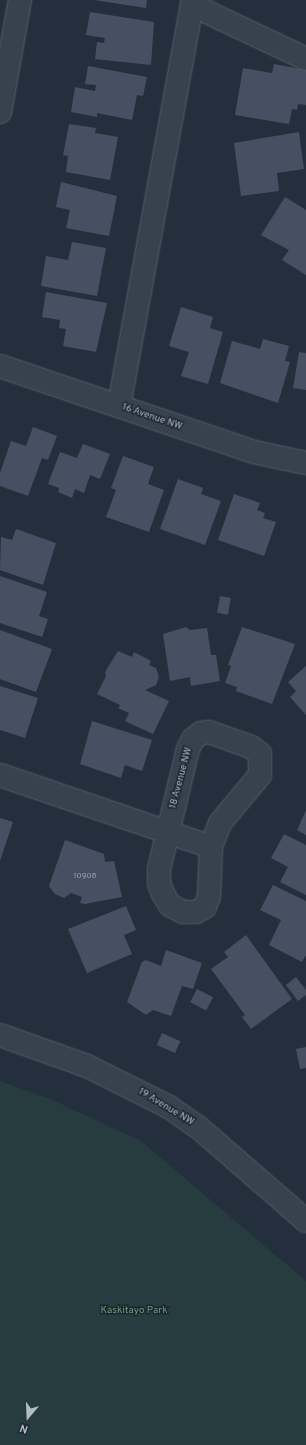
<!DOCTYPE html>
<html>
<head>
<meta charset="utf-8">
<style>
	body { margin:0 }
	#map { position:relative; width:306px; height:1445px; overflow:hidden; background:#242f3e; font-family:Overpass,sans-serif }
	div>[style] { position:absolute }
	[style*='--x'] { left:calc(var(--x)*1px); top:calc(var(--y)*1px); width:calc(var(--w)*1px); rotate:calc(var(--a)*1deg) }
	.green>* { inset:0; background:#263c3f }
	.building>* { inset:0; background:#455162; transform-origin:0 0 }
	.roads { filter:drop-shadow(0 0 1px #565f6c) drop-shadow(0 0 1px #565f6c) }
	.minor>* { height:22px; margin:-11px; padding:0 11px; transform-origin:11px; border-radius:11px; background:#38414e }
	span { translate:-50% -50%; white-space:nowrap; text-align:center; line-height:1.15; -webkit-text-stroke:3px #1d2633; paint-order:stroke }
	.number-label { font-size:8px; color:#98a1af }
	.number-label span { -webkit-text-stroke-width:0 }
	.street-label { font-size:10px; color:#b4bcc9 }
	.park-label { font-size:10px; color:#6b9a76 }
	.north { position:absolute; left:8px; top:1397px; width:40px; height:40px; -webkit-text-stroke:3px #1d2633; paint-order:stroke; rotate:199deg; font-size:11px; font-weight:700; line-height:16px; text-align:center; color:#b4bcc9 }
	.north::after { content:''; display:block; margin:auto; width:14px; height:18px; background:#b4bcc9; clip-path:polygon(50% 0,100% 100%,50% 72%,0 100%) }
</style>
</head>
<body>
<div id="map">
	<div class="green">
		<i style="clip-path:polygon(0 1081px,50px 1099px,141px 1141px,306px 1281px,306px 1445px,0 1445px)"></i>
	</div>
	<div class="building">
		<i style="clip-path:polygon(94px 0,147px 0,146px 8px)"></i>
		<i style="clip-path:polygon(90px 12px,154px 22px,151px 65px,95px 59px,97px 42px,104px 43px,105px 38px,86px 35px)"></i>
		<i style="clip-path:polygon(274px 64px,306px 70px,306px 105px,298px 104px,297px 110px,292px 109px,289px 124px,235px 115px,243px 68px,272px 73px)"></i>
		<i style="clip-path:polygon(88px 66px,147px 77px,143px 96px,137px 95px,132px 120px,97px 113px,97px 117px,71px 112px,75px 87px,95px 91px,96px 85px,85px 84px)"></i>
		<i style="clip-path:polygon(69px 124px,96px 128px,95px 133px,118px 137px,110px 180px,66px 172px,68px 156px,63px 155px)"></i>
		<i style="clip-path:polygon(299px 132px,304px 169px,277px 173px,279px 191px,241px 196px,234px 143px)"></i>
		<i style="clip-path:polygon(61px 182px,117px 196px,109px 236px,66px 228px,70px 210px,56px 207px)"></i>
		<i style="clip-path:polygon(285px 197px,306px 210px,306px 275px,282px 260px,289px 250px,261px 235px)"></i>
		<i style="clip-path:polygon(72px 242px,106px 248px,97px 296px,41px 286px,46px 256px,68px 260px)"></i>
		<i style="clip-path:polygon(46px 292px,107px 303px,96px 352px,63px 346px,66px 329px,59px 328px,60px 320px,42px 317px)"></i>
		<i style="clip-path:polygon(181px 307px,213px 317px,210px 328px,223px 332px,208px 384px,181px 376px,189px 352px,169px 346px)"></i>
		<i style="clip-path:polygon(263px 339px,289px 346px,285px 361px,290px 362px,278px 403px,220px 383px,232px 341px,260px 349px)"></i>
		<i style="clip-path:polygon(299px 352px,306px 353px,306px 390px,293px 388px)"></i>
		<i style="clip-path:polygon(33px 427px,57px 436px,48px 460px,42px 458px,28px 496px,0 486px,0 473px,11px 441px,26px 446px)"></i>
		<i style="clip-path:polygon(83px 444px,110px 454px,100px 479px,90px 475px,84px 493px,75px 489px,72px 498px,58px 492px,59px 488px,48px 484px,60px 452px,77px 458px)"></i>
		<i style="clip-path:polygon(123px 456px,154px 467px,148px 484px,164px 490px,149px 532px,106px 517px,116px 490px,111px 488px)"></i>
		<i style="clip-path:polygon(178px 479px,203px 488px,201px 494px,221px 501px,205px 545px,160px 529px)"></i>
		<i style="clip-path:polygon(234px 494px,260px 503px,257px 510px,265px 513px,263px 518px,276px 522px,264px 556px,218px 540px)"></i>
		<i style="clip-path:polygon(16px 529px,56px 543px,43px 585px,0 570px,1px 537px,12px 540px)"></i>
		<i style="clip-path:polygon(0 576px,47px 592px,39px 616px,48px 619px,42px 637px,0 623px)"></i>
		<i style="left:220px;top:596px;width:11px;height:17px;rotate:10deg"></i>
		<i style="clip-path:polygon(186px 627px,190px 630px,207px 628px,211px 655px,216px 655px,220px 681px,191px 686px,190px 677px,170px 681px,163px 634px)"></i>
		<i style="clip-path:polygon(242px 627px,295px 644px,272px 704px,236px 691px,237px 687px,225px 683px,231px 666px,228px 665px)"></i>
		<i style="clip-path:polygon(0 630px,52px 649px,36px 692px,0 679px)"></i>
		<i style="clip-path:polygon(118px 651px,132px 657px,134px 652px,151px 661px,149px 665px,156px 668px,159px 677px,156px 685px,145px 690px,169px 701px,153px 734px,125px 721px,129px 713px,118px 708px,120px 705px,97px 694px,106px 676px,105px 672px)"></i>
		<i style="clip-path:polygon(306px 666px,306px 715px,290px 697px,296px 691px,288px 682px)"></i>
		<i style="clip-path:polygon(0 686px,38px 698px,25px 738px,0 730px)"></i>
		<i style="clip-path:polygon(92px 721px,152px 740px,142px 771px,125px 765px,121px 778px,80px 764px)"></i>
		<i style="clip-path:polygon(306px 810px,306px 835px,297px 830px)"></i>
		<i style="clip-path:polygon(0 818px,13px 822px,0 861px)"></i>
		<i style="clip-path:polygon(284px 834px,306px 845px,306px 895px,280px 882px,288px 867px,271px 858px)"></i>
		<i style="clip-path:polygon(65px 840px,104px 854px,105px 862px,114px 861px,122px 897px,85px 904px,80px 903px,82px 897px,71px 893px,64px 898px,55px 894px,49px 886px)"></i>
		<i style="clip-path:polygon(273px 885px,306px 901px,306px 955px,302px 962px,269px 945px,281px 920px,260px 910px)"></i>
		<i style="clip-path:polygon(126px 906px,136px 930px,124px 935px,132px 954px,87px 973px,68px 929px)"></i>
		<i style="clip-path:polygon(246px 935px,292px 999px,251px 1029px,242px 1017px,245px 1015px,211px 969px,228px 957px,224px 952px)"></i>
		<i style="clip-path:polygon(166px 950px,202px 963px,193px 989px,182px 986px,171px 1016px,153px 1010px,146px 1015px,127px 1002px,142px 962px,146px 960px,161px 966px)"></i>
		<i style="clip-path:polygon(296px 977px,306px 990px,306px 995px,298px 1001px,286px 985px)"></i>
		<i style="left:197px;top:989px;width:18px;height:15px;rotate:27deg"></i>
		<i style="left:162px;top:1033px;width:20px;height:13px;rotate:24deg"></i>
		<i style="clip-path:polygon(306px 1047px,306px 1068px,300px 1069px,296px 1049px)"></i>
	</div>
	<div class="roads">
		<div class="minor">
			<i style="--x:192;--y:5;--w:126;--a:25.3"></i>
			<i style="--x:0;--y:112;--w:114;--a:-79.9"></i>
			<i style="--x:0;--y:366;--w:268;--a:18.7"></i>
			<i style="--x:254;--y:452;--w:53;--a:11.9"></i>
			<i style="--x:119;--y:406;--w:413;--a:-79.7"></i>
			<i style="--x:209;--y:732;--w:45;--a:19.7"></i>
			<i style="--x:251;--y:747;--w:11;--a:38"></i>
			<i style="--x:260;--y:754;--w:21;--a:90"></i>
			<i style="--x:260;--y:775;--w:62;--a:129.8"></i>
			<i style="--x:220;--y:823;--w:26;--a:111"></i>
			<i style="--x:211;--y:847;--w:49;--a:92.3"></i>
			<i style="--x:209;--y:896;--w:12;--a:110"></i>
			<i style="--x:205;--y:907;--w:10;--a:151"></i>
			<i style="--x:196;--y:912;--w:13;--a:180"></i>
			<i style="--x:183;--y:912;--w:15;--a:-152"></i>
			<i style="--x:170;--y:905;--w:13;--a:-122"></i>
			<i style="--x:163;--y:894;--w:12;--a:-110"></i>
			<i style="--x:159;--y:883;--w:14;--a:-90"></i>
			<i style="--x:159;--y:869;--w:123;--a:-76.4"></i>
			<i style="--x:188;--y:749;--w:11;--a:-63"></i>
			<i style="--x:193;--y:739;--w:10;--a:-37"></i>
			<i style="--x:201;--y:733;--w:8;--a:-7"></i>
			<i style="--x:0;--y:775;--w:223;--a:18.8"></i>
			<i style="--x:0;--y:1035;--w:92;--a:19.6"></i>
			<i style="--x:87;--y:1066;--w:92;--a:26.6"></i>
			<i style="--x:169;--y:1107;--w:35;--a:35"></i>
			<i style="--x:198;--y:1127;--w:143;--a:41"></i>
		</div>
	</div>
	<div class="number-label">
		<span style="left:85px;top:877px">10908</span>
	</div>
	<div class="street-label">
		<span style="left:152px;top:417px;rotate:19deg">16 Avenue NW</span>
		<span style="left:181px;top:778px;rotate:-75deg">18 Avenue NW</span>
		<span style="left:166px;top:1107px;rotate:31deg">19 Avenue NW</span>
	</div>
	<div class="park-label">
		<span style="left:134px;top:1311px">Kaskitayo Park</span>
	</div>
	<div class="north">N</div>
</div>
</body>
</html>
